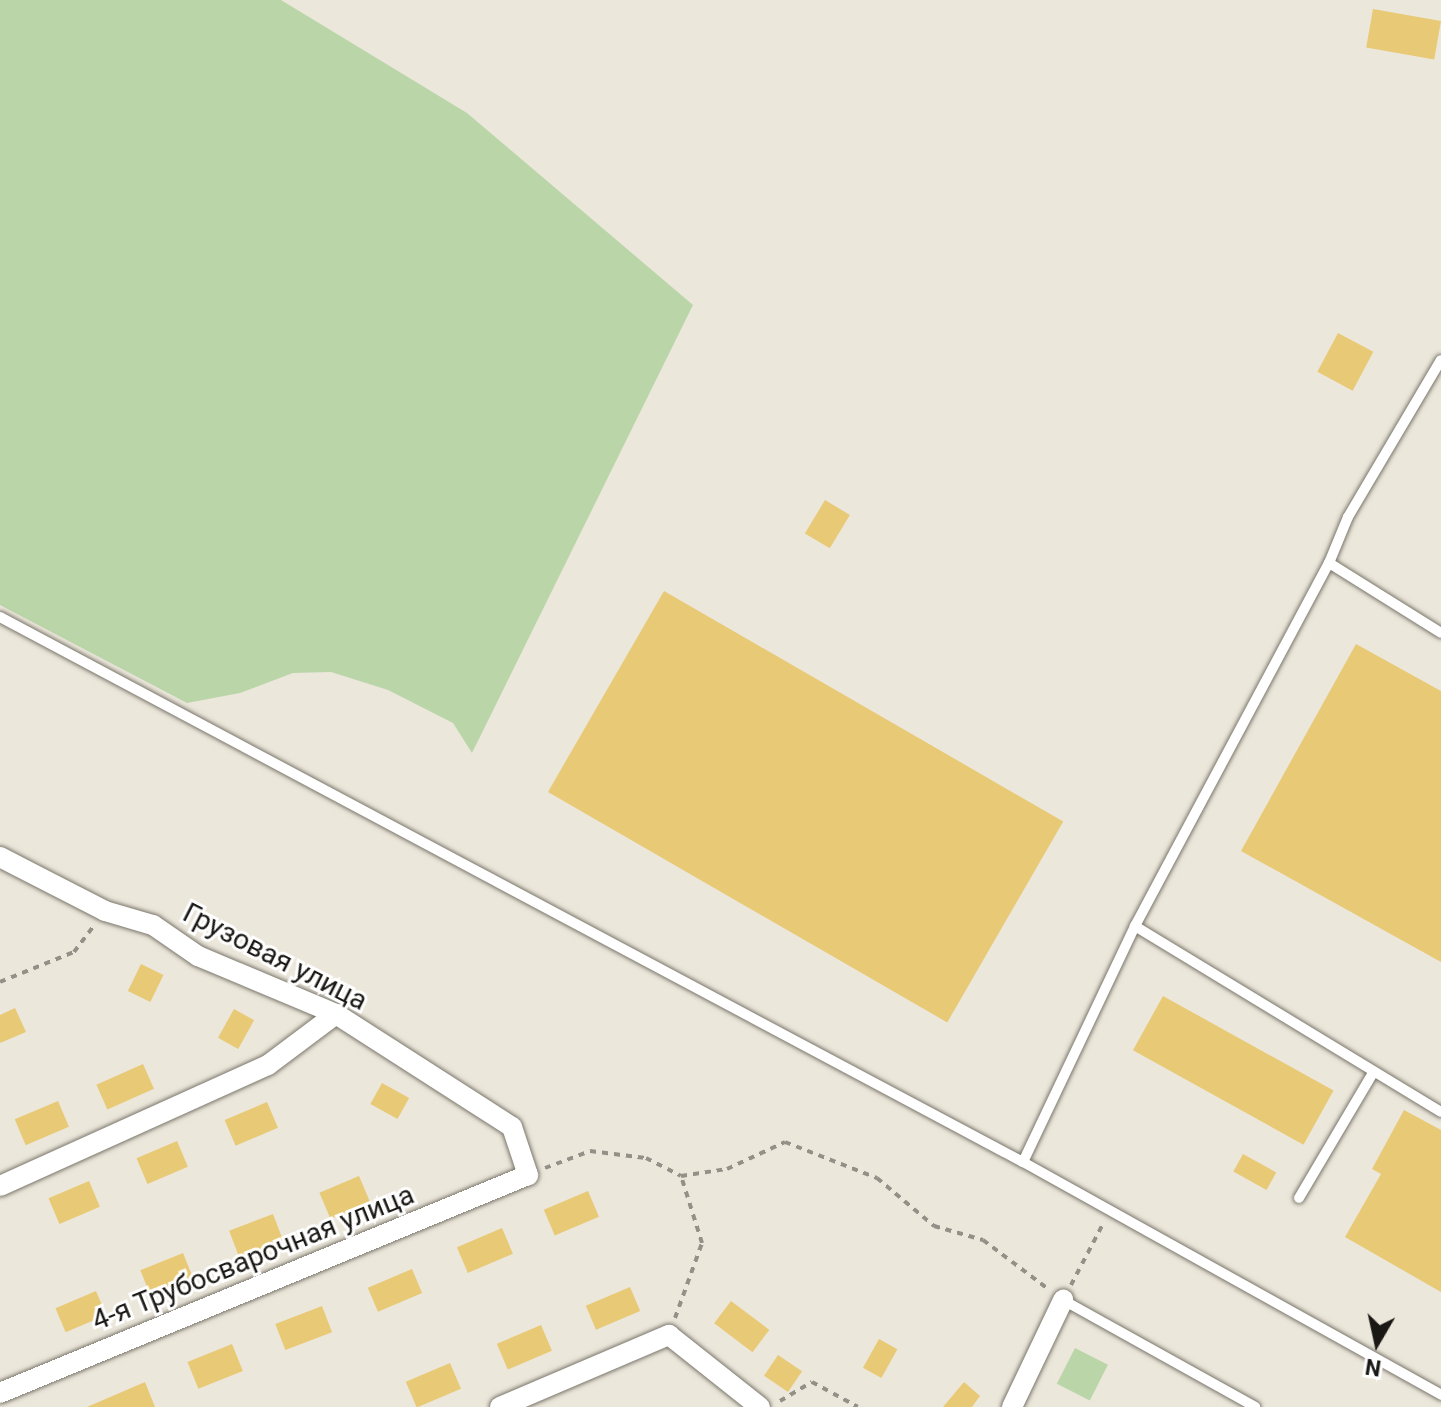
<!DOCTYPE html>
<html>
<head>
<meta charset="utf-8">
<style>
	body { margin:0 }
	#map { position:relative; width:1441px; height:1407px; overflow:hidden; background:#ece7db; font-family:Roboto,sans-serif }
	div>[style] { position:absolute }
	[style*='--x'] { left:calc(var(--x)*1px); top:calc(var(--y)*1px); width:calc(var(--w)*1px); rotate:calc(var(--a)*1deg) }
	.green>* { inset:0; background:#bad6a9; transform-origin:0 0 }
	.building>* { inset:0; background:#e8c975; transform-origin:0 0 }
	.path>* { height:4px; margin-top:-2px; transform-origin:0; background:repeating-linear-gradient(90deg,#949088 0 6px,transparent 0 12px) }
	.roads { filter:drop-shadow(0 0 2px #7a766b) drop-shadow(0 0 2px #7a766b) }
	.lane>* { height:10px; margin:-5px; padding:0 5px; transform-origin:5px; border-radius:5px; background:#fff }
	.street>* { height:20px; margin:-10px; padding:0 10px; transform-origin:10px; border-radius:10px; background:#fff }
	span { translate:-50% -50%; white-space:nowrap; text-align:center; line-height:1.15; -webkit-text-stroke:6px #fff; paint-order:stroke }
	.street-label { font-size:28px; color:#191814 }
	.north { position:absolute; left:1337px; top:1303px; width:80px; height:80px; -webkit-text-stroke:6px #fff; paint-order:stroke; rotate:189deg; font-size:22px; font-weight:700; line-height:32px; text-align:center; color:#191814 }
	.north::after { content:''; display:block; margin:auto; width:28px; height:36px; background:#191814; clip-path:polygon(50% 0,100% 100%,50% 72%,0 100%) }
</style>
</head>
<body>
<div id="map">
	<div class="green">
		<i style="clip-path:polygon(0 0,281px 0,467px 113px,693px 305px,472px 753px,453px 723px,388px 690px,331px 672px,293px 673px,240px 693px,187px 703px,0 605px)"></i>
		<i style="left:1075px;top:1348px;width:37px;height:40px;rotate:27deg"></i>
	</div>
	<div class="building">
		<i style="left:1373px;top:9px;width:69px;height:39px;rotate:10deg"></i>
		<i style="left:1338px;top:333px;width:40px;height:44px;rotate:28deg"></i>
		<i style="left:825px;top:500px;width:29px;height:39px;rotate:31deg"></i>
		<i style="left:664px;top:591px;width:461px;height:232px;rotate:30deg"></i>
		<i style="clip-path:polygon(1356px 644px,1441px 691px,1441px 962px,1241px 851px)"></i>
		<i style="left:141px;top:964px;width:25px;height:30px;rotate:26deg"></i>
		<i style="left:1163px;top:996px;width:195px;height:62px;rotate:29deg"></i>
		<i style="clip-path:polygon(15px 1008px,26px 1032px,0 1043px,0 1015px)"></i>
		<i style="left:234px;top:1009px;width:23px;height:33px;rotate:29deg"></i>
		<i style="left:143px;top:1064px;width:27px;height:51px;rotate:66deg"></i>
		<i style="left:382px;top:1083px;width:31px;height:24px;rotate:29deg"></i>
		<i style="left:58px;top:1101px;width:28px;height:47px;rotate:67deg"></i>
		<i style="left:267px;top:1102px;width:28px;height:46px;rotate:67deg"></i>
		<i style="clip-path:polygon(1404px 1110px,1441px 1130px,1441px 1292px,1345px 1237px,1381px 1174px,1372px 1169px)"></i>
		<i style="left:177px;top:1141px;width:28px;height:44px;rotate:67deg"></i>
		<i style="left:1243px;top:1154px;width:38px;height:20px;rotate:29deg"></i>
		<i style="left:359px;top:1176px;width:28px;height:43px;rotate:67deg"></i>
		<i style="left:89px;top:1181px;width:28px;height:44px;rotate:67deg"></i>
		<i style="left:588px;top:1191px;width:28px;height:48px;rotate:67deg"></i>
		<i style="left:273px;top:1214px;width:28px;height:47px;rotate:69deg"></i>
		<i style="left:502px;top:1228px;width:28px;height:49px;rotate:67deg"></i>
		<i style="left:183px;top:1253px;width:27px;height:46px;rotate:68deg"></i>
		<i style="left:412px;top:1269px;width:26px;height:48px;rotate:67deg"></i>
		<i style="left:630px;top:1287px;width:26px;height:48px;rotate:67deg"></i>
		<i style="left:96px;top:1291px;width:26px;height:44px;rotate:67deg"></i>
		<i style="left:731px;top:1301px;width:48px;height:28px;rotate:37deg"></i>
		<i style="left:322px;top:1306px;width:28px;height:50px;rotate:69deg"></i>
		<i style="left:541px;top:1325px;width:28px;height:48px;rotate:67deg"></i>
		<i style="left:879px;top:1339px;width:21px;height:33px;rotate:29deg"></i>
		<i style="left:232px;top:1344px;width:29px;height:48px;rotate:68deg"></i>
		<i style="left:778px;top:1355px;width:29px;height:25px;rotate:34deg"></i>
		<i style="left:450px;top:1363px;width:28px;height:48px;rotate:67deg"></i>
		<i style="clip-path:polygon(145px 1382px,155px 1407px,87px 1407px)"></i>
		<i style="clip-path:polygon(964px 1382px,980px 1396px,972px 1407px,943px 1407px)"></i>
	</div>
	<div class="path">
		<i style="--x:0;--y:982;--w:80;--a:-22.1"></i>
		<i style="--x:74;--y:952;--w:34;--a:-53"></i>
		<i style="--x:545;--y:1168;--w:48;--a:-20.7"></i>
		<i style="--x:590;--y:1151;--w:56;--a:7.1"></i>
		<i style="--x:646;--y:1158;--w:39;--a:27"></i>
		<i style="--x:681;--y:1176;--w:47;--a:-8.7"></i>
		<i style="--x:727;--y:1169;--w:64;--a:-25"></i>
		<i style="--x:785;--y:1142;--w:99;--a:21.4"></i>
		<i style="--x:877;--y:1178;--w:75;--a:40.1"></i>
		<i style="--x:934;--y:1226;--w:51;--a:15.9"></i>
		<i style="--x:983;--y:1240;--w:80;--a:36.9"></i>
		<i style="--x:1071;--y:1285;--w:71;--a:-62.4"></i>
		<i style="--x:675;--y:1318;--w:80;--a:-70.2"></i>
		<i style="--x:702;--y:1243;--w:70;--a:-107.4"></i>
		<i style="--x:780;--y:1401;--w:37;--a:-31"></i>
		<i style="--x:812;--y:1382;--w:52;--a:28.5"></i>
	</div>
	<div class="roads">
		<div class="lane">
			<i style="--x:1329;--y:563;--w:132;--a:32"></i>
			<i style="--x:0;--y:617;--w:1159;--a:28.05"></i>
			<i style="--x:1023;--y:1162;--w:479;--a:29.1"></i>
			<i style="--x:1135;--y:926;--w:358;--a:31.3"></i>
			<i style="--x:1023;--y:1162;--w:261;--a:-64.6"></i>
			<i style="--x:1135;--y:926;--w:412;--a:-61.9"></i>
			<i style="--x:1329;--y:563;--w:50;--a:-67.6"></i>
			<i style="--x:1348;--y:517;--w:182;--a:-59.4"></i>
			<i style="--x:1299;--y:1198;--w:145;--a:-59.4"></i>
			<i style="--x:1063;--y:1300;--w:220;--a:29.1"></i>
		</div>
		<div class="street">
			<i style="--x:0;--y:857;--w:118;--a:27.2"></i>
			<i style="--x:105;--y:911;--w:50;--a:16.3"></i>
			<i style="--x:153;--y:925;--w:55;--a:34.6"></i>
			<i style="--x:198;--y:956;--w:150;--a:22.8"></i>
			<i style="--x:336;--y:1014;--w:209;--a:32.7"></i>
			<i style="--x:512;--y:1127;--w:51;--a:71.6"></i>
			<i style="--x:528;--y:1175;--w:571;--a:157.57"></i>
			<i style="--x:0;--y:1186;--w:294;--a:-24.3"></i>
			<i style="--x:268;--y:1065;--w:85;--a:-36.9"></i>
			<i style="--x:500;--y:1407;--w:184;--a:-23.1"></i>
			<i style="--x:669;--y:1335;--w:116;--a:38.4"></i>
			<i style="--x:1012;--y:1407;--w:119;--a:-64.5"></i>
		</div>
	</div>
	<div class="street-label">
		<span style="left:275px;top:957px;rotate:27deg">Грузовая улица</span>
		<span style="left:253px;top:1258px;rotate:-22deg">4-я Трубосварочная улица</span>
	</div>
	<div class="north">N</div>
</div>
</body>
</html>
